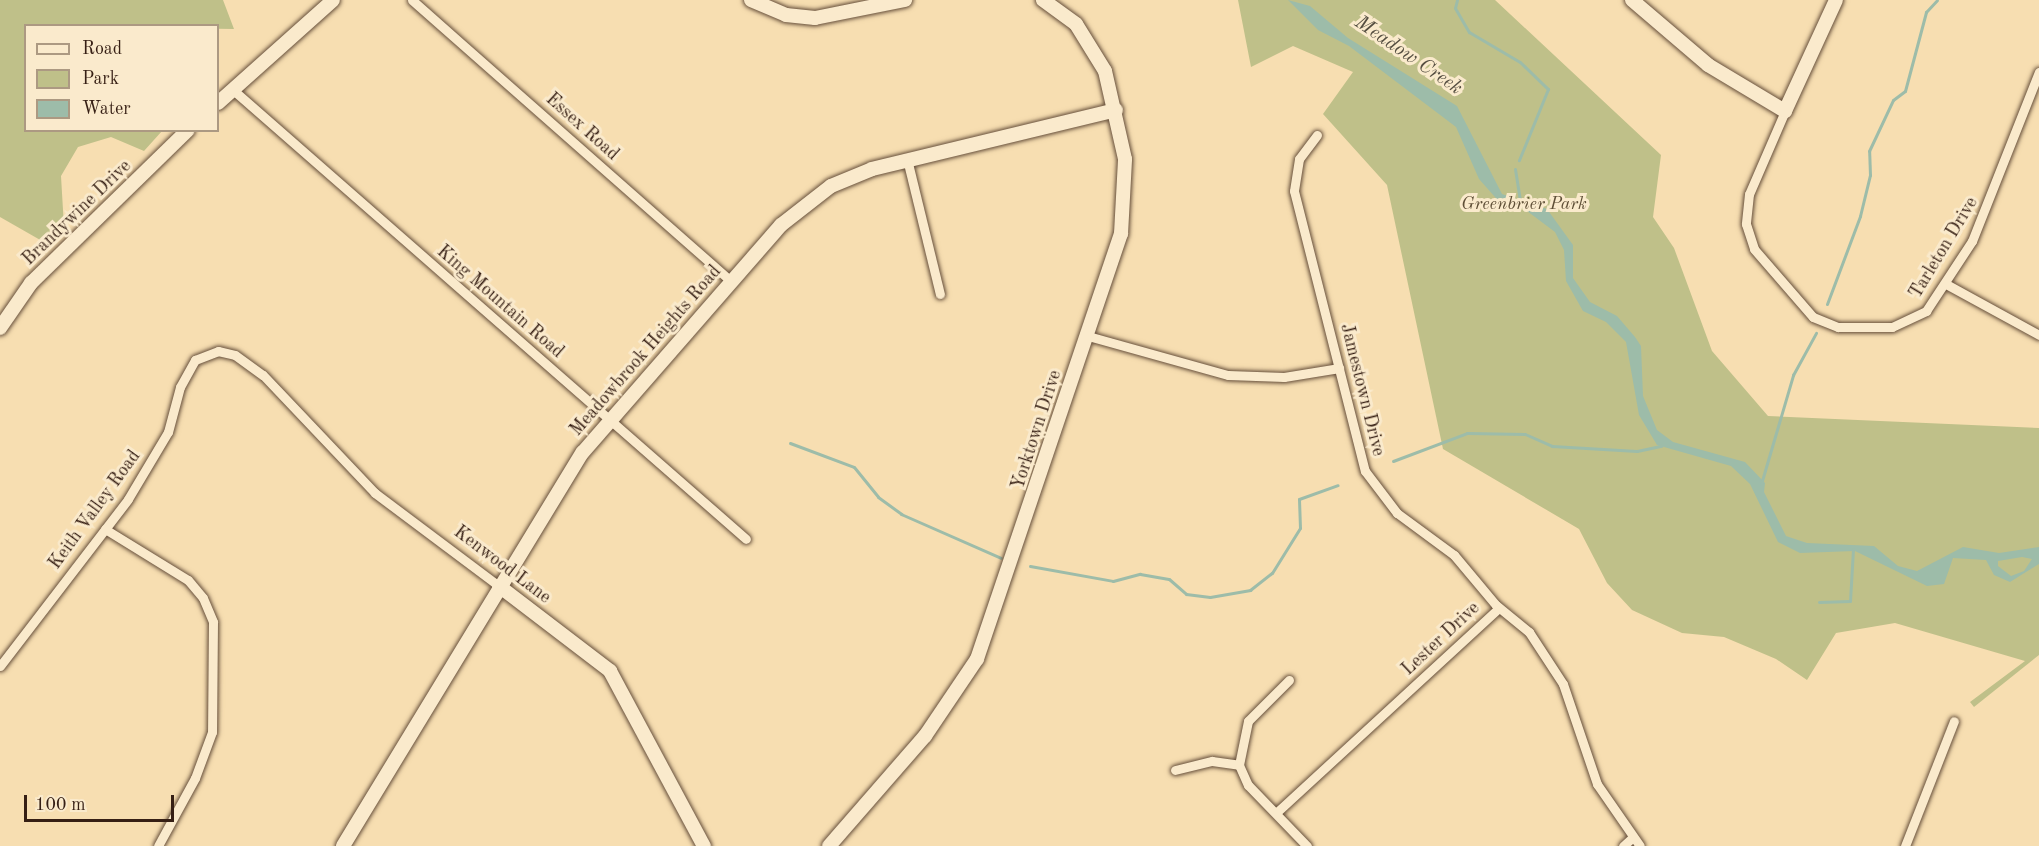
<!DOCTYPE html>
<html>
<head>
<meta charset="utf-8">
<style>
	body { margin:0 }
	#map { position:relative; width:2039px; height:846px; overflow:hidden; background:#f7deb1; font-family:"Old Standard TT",serif }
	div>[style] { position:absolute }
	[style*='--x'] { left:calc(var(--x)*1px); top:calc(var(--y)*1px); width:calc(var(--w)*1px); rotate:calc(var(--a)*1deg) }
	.green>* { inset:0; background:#bfc089 }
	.water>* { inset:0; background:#9dbca9 }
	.stream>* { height:3px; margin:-1.5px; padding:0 1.5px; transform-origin:1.5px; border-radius:1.5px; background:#9dbca9 }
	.roads { filter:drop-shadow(0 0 2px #664f3b) drop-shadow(0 0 2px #664f3b) }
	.street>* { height:9px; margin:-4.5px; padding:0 4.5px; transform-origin:4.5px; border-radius:4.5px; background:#faeacc }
	.secondary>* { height:14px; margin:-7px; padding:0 7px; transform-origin:7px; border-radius:7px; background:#faeacc }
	span { translate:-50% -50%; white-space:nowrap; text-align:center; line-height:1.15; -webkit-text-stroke:6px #faeacc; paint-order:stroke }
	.street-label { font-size:18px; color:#361f14 }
	.park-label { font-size:18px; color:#5f4f37; font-style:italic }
	.water-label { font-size:20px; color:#554e41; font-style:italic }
	.legend { position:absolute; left:24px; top:24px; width:195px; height:108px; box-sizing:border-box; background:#faeacc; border:2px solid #ac9982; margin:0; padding:8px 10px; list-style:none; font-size:18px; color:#361f14 }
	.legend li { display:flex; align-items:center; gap:12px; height:30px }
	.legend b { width:30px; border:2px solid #ac9982 }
	.scale { position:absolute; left:24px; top:795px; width:150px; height:27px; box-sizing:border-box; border:3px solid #361f14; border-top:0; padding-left:8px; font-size:18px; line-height:21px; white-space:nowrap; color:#361f14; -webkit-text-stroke:4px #faeacc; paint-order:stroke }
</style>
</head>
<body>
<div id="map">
	<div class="green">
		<i style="clip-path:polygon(0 0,223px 0,234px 29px,26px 26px,26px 130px,162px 131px,144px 151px,111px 137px,78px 147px,61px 176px,64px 227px,49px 245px,0 217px)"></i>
		<i style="clip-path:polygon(1238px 0,1495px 0,1661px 155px,1653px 217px,1674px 248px,1712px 351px,1768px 416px,2039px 428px,2039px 655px,1974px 707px,1970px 702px,2025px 661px,1895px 623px,1836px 633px,1807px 680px,1776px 659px,1724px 637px,1682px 633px,1632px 610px,1607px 583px,1579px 529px,1443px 449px,1387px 185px,1323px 114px,1353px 72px,1293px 46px,1251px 67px)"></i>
	</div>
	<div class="water">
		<i style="clip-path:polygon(evenodd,1288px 0,1310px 6px,1348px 38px,1457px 106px,1502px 194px,1547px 209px,1573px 245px,1573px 278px,1590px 302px,1617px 316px,1635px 337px,1641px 346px,1643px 396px,1657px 430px,1673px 442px,1745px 462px,1765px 483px,1764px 492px,1786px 536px,1807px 543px,1874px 546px,1898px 566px,1917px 571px,1963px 547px,1999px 553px,2039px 547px,2039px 564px,2010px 582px,1994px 575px,1986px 560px,1953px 558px,1944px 584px,1927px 586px,1855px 551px,1800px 553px,1778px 542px,1750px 484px,1731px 466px,1657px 445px,1639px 415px,1626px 342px,1606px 322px,1583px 311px,1566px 281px,1564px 250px,1555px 232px,1523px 208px,1502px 205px,1479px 179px,1456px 127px,1349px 46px,1318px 30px,1288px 0,2022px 557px,2032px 559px,2024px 571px,2011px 576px,1998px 566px,1998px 561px,2022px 557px)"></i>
	</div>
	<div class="stream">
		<i style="--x:1457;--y:0;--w:8;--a:104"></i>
		<i style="--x:1455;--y:8;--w:28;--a:60"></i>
		<i style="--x:1469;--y:32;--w:59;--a:30.5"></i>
		<i style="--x:1520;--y:62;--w:39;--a:44"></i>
		<i style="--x:1548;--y:89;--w:77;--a:112.2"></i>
		<i style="--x:1515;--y:169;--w:33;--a:81"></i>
		<i style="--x:1827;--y:304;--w:94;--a:-69.4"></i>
		<i style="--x:1860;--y:216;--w:42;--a:-76.3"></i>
		<i style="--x:1870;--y:175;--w:24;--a:-92"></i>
		<i style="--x:1869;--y:151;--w:56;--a:-64.8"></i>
		<i style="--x:1893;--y:100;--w:15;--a:-37"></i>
		<i style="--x:1905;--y:91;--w:82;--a:-75.1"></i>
		<i style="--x:1926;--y:12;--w:16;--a:-47"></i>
		<i style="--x:790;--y:443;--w:68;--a:20.6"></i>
		<i style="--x:854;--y:467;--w:38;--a:51"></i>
		<i style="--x:878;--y:497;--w:29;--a:36"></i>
		<i style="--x:901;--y:514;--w:109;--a:23.7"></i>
		<i style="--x:1393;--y:461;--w:79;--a:-20.7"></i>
		<i style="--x:1467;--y:433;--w:58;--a:1"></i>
		<i style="--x:1525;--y:434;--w:30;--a:24"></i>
		<i style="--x:1552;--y:446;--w:85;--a:3.4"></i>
		<i style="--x:1637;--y:451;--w:25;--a:-12"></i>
		<i style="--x:1761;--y:484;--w:114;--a:-73.6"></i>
		<i style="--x:1793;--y:375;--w:48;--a:-61.3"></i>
		<i style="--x:1030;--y:566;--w:84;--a:10.2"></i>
		<i style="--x:1113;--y:581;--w:28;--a:-15"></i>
		<i style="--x:1140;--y:574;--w:29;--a:10"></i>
		<i style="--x:1169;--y:579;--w:23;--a:41"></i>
		<i style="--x:1186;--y:594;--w:24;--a:7"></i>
		<i style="--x:1210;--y:597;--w:41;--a:-9.9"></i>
		<i style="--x:1250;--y:590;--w:28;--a:-38"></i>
		<i style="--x:1272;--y:573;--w:53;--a:-58.1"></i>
		<i style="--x:1300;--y:528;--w:29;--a:-92"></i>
		<i style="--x:1299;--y:499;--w:41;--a:-19.7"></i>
		<i style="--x:1819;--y:602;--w:31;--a:-2"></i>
		<i style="--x:1850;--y:601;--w:52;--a:-86.7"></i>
	</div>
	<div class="roads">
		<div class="street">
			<i style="--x:412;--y:0;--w:424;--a:41.4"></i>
			<i style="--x:232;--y:89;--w:683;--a:41.2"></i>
			<i style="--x:1785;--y:111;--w:90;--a:113.4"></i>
			<i style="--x:1749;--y:194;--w:30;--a:96"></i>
			<i style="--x:1746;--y:224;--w:26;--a:72"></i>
			<i style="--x:1754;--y:249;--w:90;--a:49.1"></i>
			<i style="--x:1813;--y:317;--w:27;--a:22"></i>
			<i style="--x:1838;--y:327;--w:54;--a:0"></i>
			<i style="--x:1892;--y:327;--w:38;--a:-25"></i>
			<i style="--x:1926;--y:311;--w:84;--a:-56.7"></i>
			<i style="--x:1972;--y:241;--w:182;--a:-68.4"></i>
			<i style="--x:1317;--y:135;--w:30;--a:127"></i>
			<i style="--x:1299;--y:159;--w:32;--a:99"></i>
			<i style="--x:1294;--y:191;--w:289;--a:75.8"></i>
			<i style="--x:1365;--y:471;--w:53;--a:52.7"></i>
			<i style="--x:1397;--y:513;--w:71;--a:36.4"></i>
			<i style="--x:1454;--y:555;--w:65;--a:50"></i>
			<i style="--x:1496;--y:605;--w:43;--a:39.3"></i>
			<i style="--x:1529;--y:632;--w:62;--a:56.8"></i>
			<i style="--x:1563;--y:684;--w:106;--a:71.2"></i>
			<i style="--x:1597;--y:784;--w:75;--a:55.3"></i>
			<i style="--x:907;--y:159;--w:139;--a:76.3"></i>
			<i style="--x:1946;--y:284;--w:106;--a:28.7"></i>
			<i style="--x:1088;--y:336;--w:145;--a:15.6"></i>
			<i style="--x:1228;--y:375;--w:56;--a:2"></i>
			<i style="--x:1284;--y:377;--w:56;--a:-9.3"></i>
			<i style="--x:105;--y:529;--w:97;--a:31.6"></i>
			<i style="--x:188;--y:580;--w:23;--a:50"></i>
			<i style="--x:203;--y:598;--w:26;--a:67"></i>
			<i style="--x:213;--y:622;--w:110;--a:90.5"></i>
			<i style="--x:212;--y:732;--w:49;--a:110.3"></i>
			<i style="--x:195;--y:778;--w:77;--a:118.6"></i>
			<i style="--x:0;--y:666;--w:210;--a:-52.5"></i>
			<i style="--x:128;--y:499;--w:78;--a:-59.2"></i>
			<i style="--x:168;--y:432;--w:47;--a:-75.1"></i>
			<i style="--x:180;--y:387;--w:31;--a:-61"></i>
			<i style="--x:195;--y:360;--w:25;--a:-21"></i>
			<i style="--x:218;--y:351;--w:17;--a:13"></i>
			<i style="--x:235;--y:355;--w:34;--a:36"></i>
			<i style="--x:263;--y:375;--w:163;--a:46.5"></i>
			<i style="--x:375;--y:493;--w:155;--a:36.9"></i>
			<i style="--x:1289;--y:680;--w:58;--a:135"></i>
			<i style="--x:1248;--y:721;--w:45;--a:101.6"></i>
			<i style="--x:1239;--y:765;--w:22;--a:66"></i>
			<i style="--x:1248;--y:785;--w:85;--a:46"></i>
			<i style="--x:1175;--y:770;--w:38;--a:-14"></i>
			<i style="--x:1212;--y:761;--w:27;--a:8"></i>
			<i style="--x:1277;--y:812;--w:301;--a:-42.6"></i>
			<i style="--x:1623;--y:846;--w:13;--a:-42"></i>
			<i style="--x:1905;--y:846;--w:134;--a:-68.6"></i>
		</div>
		<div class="secondary">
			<i style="--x:751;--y:0;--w:38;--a:23"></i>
			<i style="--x:786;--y:15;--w:29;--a:6"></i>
			<i style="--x:815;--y:18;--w:92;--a:-11.3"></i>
			<i style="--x:1632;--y:0;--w:100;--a:40.5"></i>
			<i style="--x:1708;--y:65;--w:90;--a:30.9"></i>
			<i style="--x:1785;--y:111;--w:122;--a:-65.3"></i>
			<i style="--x:218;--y:103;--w:154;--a:-41.8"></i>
			<i style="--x:0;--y:328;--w:55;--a:-55.4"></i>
			<i style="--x:31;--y:283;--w:219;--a:-44.3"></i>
			<i style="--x:499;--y:586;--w:140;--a:37.4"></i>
			<i style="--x:610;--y:671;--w:199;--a:61.8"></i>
			<i style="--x:343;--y:846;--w:461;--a:-58.7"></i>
			<i style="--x:583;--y:452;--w:301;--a:-48.9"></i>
			<i style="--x:781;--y:225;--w:63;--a:-38"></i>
			<i style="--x:831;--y:186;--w:44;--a:-22.5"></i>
			<i style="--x:872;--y:169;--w:251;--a:-13.6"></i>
			<i style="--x:829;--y:846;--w:146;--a:-48.9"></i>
			<i style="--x:925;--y:736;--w:93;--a:-56"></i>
			<i style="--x:977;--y:659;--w:449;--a:-71.3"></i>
			<i style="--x:1121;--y:234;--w:75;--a:-86.9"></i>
			<i style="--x:1125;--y:159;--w:90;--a:-102.8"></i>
			<i style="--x:1105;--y:71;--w:55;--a:-121.7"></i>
			<i style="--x:1076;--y:24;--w:41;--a:-144"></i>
		</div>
	</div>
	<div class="street-label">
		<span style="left:582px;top:127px;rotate:42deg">Essex Road</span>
		<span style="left:77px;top:213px;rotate:-44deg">Brandywine Drive</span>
		<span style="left:1944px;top:248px;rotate:-59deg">Tarleton Drive</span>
		<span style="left:500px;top:302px;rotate:41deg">King Mountain Road</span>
		<span style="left:646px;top:351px;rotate:-49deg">Meadowbrook Heights Road</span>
		<span style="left:1362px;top:390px;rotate:76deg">Jamestown Drive</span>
		<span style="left:1037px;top:430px;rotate:-72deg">Yorktown Drive</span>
		<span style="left:95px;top:510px;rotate:-54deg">Keith Valley Road</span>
		<span style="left:502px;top:565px;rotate:37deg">Kenwood Lane</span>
		<span style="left:1441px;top:639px;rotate:-43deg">Lester Drive</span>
	</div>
	<div class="park-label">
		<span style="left:1524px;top:204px">Greenbrier Park</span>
	</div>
	<div class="water-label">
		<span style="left:1408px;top:56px;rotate:34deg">Meadow Creek</span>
	</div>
	<ul class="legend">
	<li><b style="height:8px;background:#faeacc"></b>Road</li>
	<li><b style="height:16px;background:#bfc089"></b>Park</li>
	<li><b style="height:16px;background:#9dbca9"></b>Water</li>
	</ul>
	<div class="scale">100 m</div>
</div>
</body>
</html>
